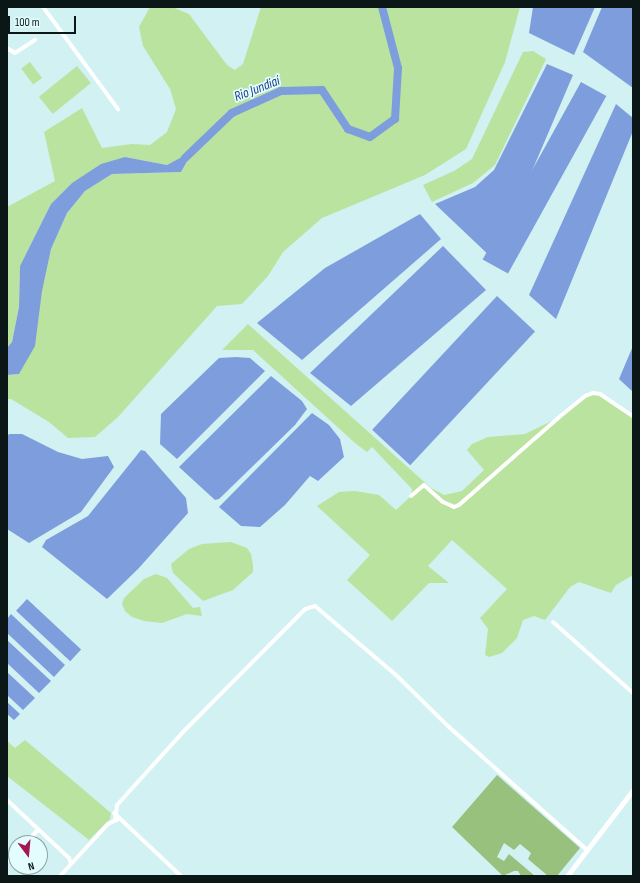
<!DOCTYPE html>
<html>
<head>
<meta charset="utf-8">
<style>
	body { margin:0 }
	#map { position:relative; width:640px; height:883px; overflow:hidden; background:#d1f1f2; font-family:"Sofia Sans Condensed",sans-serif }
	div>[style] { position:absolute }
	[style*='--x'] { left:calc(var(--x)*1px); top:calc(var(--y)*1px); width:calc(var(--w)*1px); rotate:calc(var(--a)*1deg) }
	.green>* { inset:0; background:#bae39f; transform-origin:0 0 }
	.forest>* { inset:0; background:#99c17e }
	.water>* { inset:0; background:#7e9ddd; transform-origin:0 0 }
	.river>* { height:8px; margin:-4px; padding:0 4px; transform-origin:4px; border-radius:4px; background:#7e9ddd }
	.minor>* { height:4px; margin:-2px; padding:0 2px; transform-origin:2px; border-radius:2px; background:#fff }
	.tertiary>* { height:5px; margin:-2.5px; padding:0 2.5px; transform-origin:2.5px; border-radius:2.5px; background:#fff }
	span { translate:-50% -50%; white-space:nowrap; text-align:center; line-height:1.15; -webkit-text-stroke:3.5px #e3fdfe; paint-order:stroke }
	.water-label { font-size:14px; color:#1e3d88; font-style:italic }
	.frame { position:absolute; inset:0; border:8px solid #0b1717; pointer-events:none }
	.north { position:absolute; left:8px; top:835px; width:40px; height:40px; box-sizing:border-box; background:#e3fdfe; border:1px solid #8da1a2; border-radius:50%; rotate:164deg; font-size:11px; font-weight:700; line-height:16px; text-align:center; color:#0b1717 }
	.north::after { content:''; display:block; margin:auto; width:14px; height:18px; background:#a61554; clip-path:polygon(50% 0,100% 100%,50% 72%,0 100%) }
	.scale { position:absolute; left:8px; top:16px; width:68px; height:18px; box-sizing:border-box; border:2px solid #0b1717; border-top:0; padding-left:5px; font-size:12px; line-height:14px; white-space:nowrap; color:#0b1717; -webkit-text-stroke:3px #e3fdfe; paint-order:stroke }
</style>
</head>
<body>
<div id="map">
	<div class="green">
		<i style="clip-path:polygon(150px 7px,172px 7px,189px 14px,227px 65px,235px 70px,243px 64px,261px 7px,520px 7px,505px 62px,466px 149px,425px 175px,322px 218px,283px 252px,268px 276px,242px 304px,217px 306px,118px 417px,95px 437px,68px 438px,49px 422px,11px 399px,7px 399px,7px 375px,19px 374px,51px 249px,67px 213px,85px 191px,112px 174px,181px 172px,193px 152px,167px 165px,125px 157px,72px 183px,51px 204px,20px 266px,19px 307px,12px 342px,7px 348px,7px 207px,55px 181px,44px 132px,82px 108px,102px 148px,132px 144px,150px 145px,167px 132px,176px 109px,170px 89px,143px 46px,139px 27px)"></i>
		<i style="clip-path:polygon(533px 51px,546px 59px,495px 165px,473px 183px,432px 202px,423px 185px,454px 171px,472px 159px,523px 52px)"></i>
		<i style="left:30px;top:62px;width:20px;height:11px;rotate:53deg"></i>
		<i style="left:77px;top:66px;width:22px;height:49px;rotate:51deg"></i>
		<i style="clip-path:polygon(248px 324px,431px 488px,444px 495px,462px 491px,484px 470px,467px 450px,472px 444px,488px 437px,525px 434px,558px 418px,585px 396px,600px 394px,633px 416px,633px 575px,616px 585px,611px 593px,579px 582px,570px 587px,545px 620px,534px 616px,523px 620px,517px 638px,502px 653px,489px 657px,485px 655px,488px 629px,480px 618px,507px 589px,452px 540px,428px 566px,449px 583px,429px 583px,392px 621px,347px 580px,370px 555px,317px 506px,339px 492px,355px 491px,379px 495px,396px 510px,411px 496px,412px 489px,372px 447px,367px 452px,355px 443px,253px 350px,222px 350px)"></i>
		<i style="clip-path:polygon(231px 542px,247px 548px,251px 554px,253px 565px,253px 572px,233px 590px,203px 601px,173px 573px,171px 564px,189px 549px,202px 544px)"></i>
		<i style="clip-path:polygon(156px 574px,167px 578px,193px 608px,200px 607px,202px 616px,187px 614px,162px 623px,144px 621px,132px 617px,125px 611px,122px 604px,124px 598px,144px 579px)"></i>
		<i style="clip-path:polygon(25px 740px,111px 813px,110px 819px,89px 840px,7px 776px,7px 741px,15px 748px)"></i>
	</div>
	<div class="forest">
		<i style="clip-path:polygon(497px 775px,580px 848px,557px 876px,548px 876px,528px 859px,531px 853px,520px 844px,514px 850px,504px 843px,497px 857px,504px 861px,509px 854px,535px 876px,521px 876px,518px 871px,514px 871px,503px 876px,452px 827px)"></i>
	</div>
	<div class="water">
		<i style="clip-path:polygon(533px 7px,595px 7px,574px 55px,529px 33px)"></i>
		<i style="clip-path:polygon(602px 7px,633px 7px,633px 88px,583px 52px)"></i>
		<i style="clip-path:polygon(547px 64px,573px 75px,494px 260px,435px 204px,475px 187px,494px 170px)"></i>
		<i style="left:581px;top:82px;width:29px;height:203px;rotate:29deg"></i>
		<i style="clip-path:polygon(616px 104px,633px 118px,633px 131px,556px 319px,529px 295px)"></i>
		<i style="clip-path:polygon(193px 151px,181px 172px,112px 174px,85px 191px,67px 213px,51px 249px,42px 291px,35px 346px,19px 374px,7px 375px,7px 348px,12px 342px,19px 307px,20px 266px,51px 204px,72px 183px,101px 164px,125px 157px,167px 165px)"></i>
		<i style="clip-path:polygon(420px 214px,441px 239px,302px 360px,257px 323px,325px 268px)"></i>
		<i style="clip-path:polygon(443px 246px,486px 290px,351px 406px,310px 373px)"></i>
		<i style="left:497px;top:296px;width:52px;height:183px;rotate:43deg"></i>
		<i style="clip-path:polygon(633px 346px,633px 392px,619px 379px)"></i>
		<i style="clip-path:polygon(236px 357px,250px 358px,265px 371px,177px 459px,160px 444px,161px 414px,219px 358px)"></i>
		<i style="clip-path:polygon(271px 376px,302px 401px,307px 409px,295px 425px,219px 499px,215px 500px,179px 467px)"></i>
		<i style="clip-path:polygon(312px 413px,329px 425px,340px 439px,344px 457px,318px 481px,310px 476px,285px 505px,260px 527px,241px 526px,219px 507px)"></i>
		<i style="clip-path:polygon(10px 434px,22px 434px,58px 452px,82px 459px,108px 456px,114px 467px,81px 512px,29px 543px,7px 529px,7px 435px)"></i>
		<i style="clip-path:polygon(141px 450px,145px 451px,186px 498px,188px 513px,138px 569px,107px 599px,42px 547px,46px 540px,88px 516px)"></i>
		<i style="left:27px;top:599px;width:74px;height:16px;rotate:43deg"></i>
		<i style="clip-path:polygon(11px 614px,65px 665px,54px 677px,7px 633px,7px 619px)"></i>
		<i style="clip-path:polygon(7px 640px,51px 681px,39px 693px,7px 663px)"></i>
		<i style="clip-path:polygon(7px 672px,35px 698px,23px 710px,7px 695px)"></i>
		<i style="clip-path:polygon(7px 702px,20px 714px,14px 720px,7px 714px)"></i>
	</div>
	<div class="river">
		<i style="--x:185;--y:158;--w:65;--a:-43.8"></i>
		<i style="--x:232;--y:113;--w:54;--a:-24.2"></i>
		<i style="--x:281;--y:91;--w:41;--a:-1.4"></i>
		<i style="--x:322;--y:90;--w:47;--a:56.3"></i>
		<i style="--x:348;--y:129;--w:23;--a:20"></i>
		<i style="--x:370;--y:137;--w:31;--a:-36"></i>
		<i style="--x:395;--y:119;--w:51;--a:-86.6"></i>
		<i style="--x:398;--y:68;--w:63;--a:-104.7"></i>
	</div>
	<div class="minor">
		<i style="--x:43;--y:7;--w:127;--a:53.7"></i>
		<i style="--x:7;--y:48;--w:9;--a:32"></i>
		<i style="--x:15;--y:53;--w:24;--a:-33"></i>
		<i style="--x:411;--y:496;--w:17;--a:-40"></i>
		<i style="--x:424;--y:485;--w:25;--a:42"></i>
		<i style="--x:443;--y:502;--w:12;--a:24"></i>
		<i style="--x:454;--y:507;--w:5;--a:-22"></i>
		<i style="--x:459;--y:505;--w:132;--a:-41.3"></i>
		<i style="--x:558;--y:418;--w:35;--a:-39"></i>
		<i style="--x:585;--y:396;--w:9;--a:-21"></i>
		<i style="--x:593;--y:393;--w:7;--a:8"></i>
		<i style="--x:600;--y:394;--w:40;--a:34"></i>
		<i style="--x:553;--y:622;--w:107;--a:41.6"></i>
		<i style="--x:7;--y:800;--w:85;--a:43.1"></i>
		<i style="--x:69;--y:858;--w:6;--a:72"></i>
		<i style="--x:114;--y:813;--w:92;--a:43.2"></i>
		<i style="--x:115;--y:820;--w:15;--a:-82"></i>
		<i style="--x:117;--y:805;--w:98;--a:-47.9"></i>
		<i style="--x:183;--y:732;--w:173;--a:-45.2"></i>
		<i style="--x:305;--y:609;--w:10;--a:-17"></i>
		<i style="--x:315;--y:606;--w:106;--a:40.4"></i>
		<i style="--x:396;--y:675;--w:74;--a:44.5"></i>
		<i style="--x:449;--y:727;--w:183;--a:41.7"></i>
		<i style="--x:25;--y:843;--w:18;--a:-45"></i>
		<i style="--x:7;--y:861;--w:13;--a:-45"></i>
		<i style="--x:60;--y:876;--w:71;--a:-47.3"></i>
		<i style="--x:108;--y:824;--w:10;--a:-24"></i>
	</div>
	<div class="tertiary">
		<i style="--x:567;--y:876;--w:108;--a:-52.5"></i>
	</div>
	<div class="water-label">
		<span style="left:257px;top:89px;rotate:-21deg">Rio Jundiaí</span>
	</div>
	<div class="frame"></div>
	<div class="north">N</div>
	<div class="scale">100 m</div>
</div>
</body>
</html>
